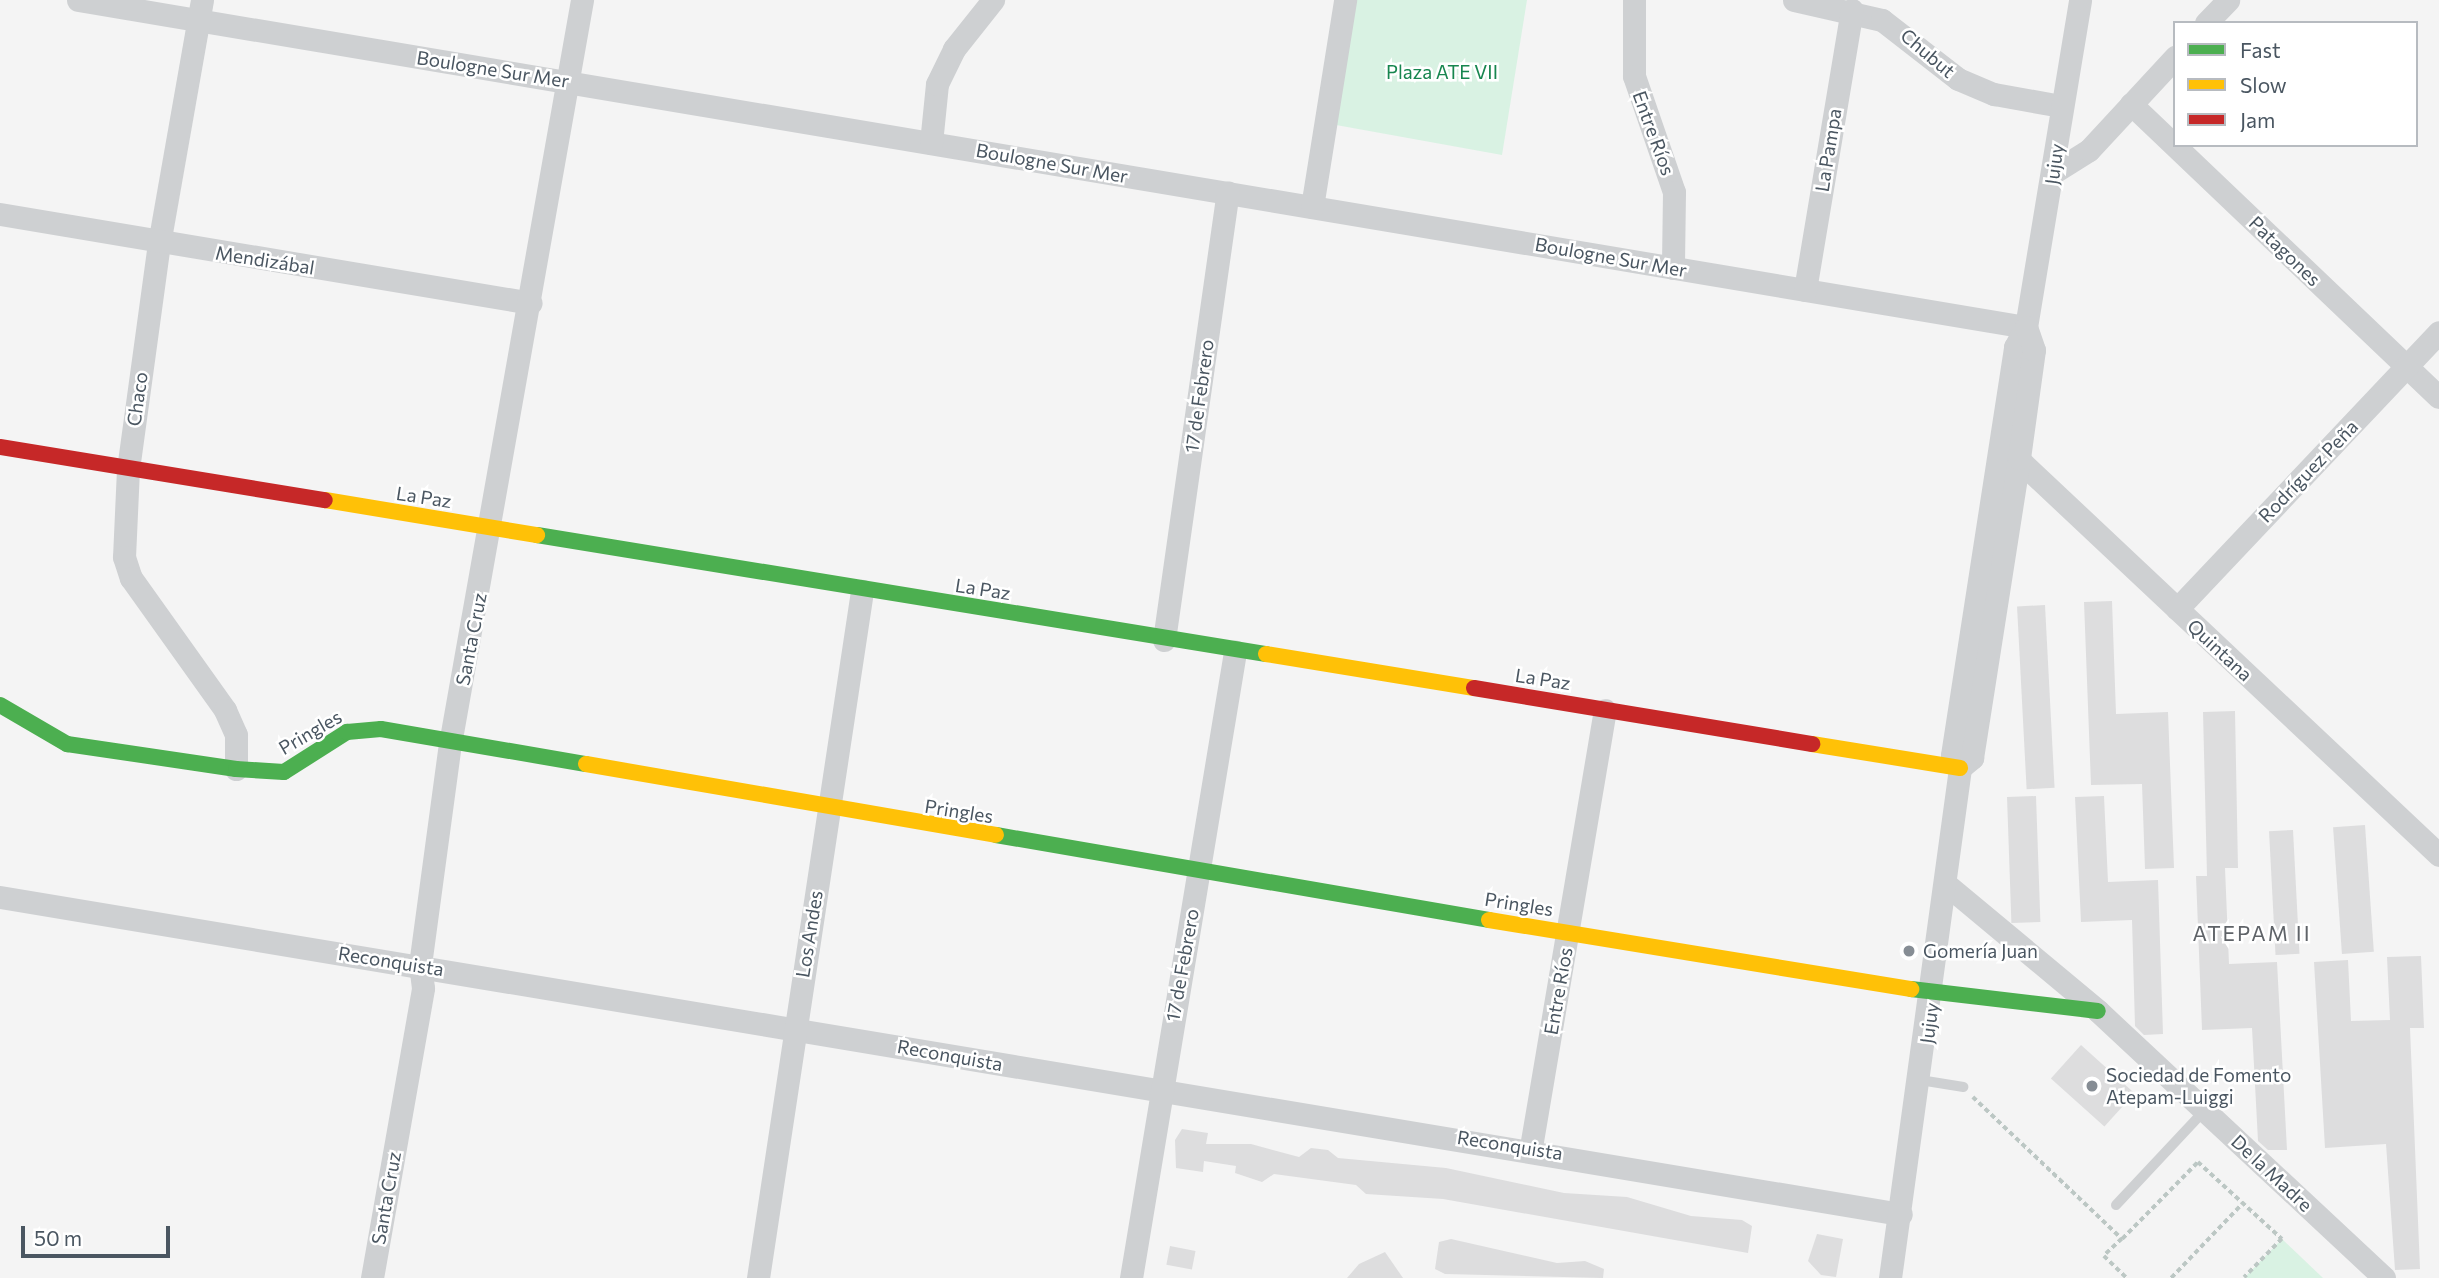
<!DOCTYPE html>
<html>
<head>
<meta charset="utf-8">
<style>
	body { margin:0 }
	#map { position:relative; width:2439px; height:1278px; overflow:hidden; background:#f4f4f4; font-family:Commissioner,sans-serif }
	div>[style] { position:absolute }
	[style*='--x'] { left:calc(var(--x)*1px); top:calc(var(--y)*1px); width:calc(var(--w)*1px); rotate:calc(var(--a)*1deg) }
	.green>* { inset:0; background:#d9f2e3 }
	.building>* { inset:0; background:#ddddde; transform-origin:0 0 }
	.path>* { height:3.5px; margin-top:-1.75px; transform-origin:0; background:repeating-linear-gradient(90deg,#bcc7c4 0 5px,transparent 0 8.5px) }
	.lane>* { height:10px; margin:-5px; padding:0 5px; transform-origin:5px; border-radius:5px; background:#ced0d2 }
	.street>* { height:23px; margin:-11.5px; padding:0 11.5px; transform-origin:11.5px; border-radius:11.5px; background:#ced0d2 }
	.fast>* { height:16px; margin:-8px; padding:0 8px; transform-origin:8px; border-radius:8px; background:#4caf50 }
	.slow>* { height:16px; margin:-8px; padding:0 8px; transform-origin:8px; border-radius:8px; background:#ffc107 }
	.jam>* { height:16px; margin:-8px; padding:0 8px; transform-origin:8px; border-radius:8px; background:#c62828 }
	.dots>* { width:19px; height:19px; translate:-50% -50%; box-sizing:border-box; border:4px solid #fff; border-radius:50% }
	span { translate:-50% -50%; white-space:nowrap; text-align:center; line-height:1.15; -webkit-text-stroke:5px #fff; paint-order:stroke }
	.street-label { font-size:19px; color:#4a5661 }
	.park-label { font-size:19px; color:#17864f }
	.poi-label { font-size:19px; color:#4a5661 }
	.left { translate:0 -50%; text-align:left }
	.neighbourhood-label { font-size:21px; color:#5f6368; letter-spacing:2px }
	.legend { position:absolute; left:2173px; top:21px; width:245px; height:126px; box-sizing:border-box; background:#fff; border:2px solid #b7bbc0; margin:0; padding:9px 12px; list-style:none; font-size:21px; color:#4a5661 }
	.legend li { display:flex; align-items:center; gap:14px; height:35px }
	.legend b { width:35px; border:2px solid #b7bbc0 }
	.scale { position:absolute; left:21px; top:1226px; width:149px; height:32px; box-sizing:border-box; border:4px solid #4a5661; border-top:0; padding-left:9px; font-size:21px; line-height:24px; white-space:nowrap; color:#4a5661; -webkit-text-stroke:5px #fff; paint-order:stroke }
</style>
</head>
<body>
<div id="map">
	<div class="green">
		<i style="clip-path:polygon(1345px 0,1527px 0,1502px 155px,1325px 123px)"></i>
		<i style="clip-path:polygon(2282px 1239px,2323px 1278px,2244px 1278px)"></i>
	</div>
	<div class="building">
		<i style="clip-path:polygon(2112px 601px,2116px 714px,2168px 712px,2174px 868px,2145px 869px,2142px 784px,2091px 785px,2084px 602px)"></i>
		<i style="left:2045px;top:605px;width:183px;height:28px;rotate:87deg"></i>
		<i style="clip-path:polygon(2235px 711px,2238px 868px,2225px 868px,2229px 964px,2277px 962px,2287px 1150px,2268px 1150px,2258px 1141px,2252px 1028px,2202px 1030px,2196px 876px,2207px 876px,2203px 712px)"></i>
		<i style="left:2036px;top:796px;width:126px;height:29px;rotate:88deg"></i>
		<i style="clip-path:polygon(2104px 796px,2108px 882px,2158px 880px,2163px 1034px,2144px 1035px,2135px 1026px,2132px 920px,2081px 922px,2075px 797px)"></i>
		<i style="left:2365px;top:825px;width:127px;height:32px;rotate:86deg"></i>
		<i style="left:2293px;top:830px;width:124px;height:24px;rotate:87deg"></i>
		<i style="clip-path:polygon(2421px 956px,2424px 1028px,2410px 1028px,2420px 1269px,2395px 1270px,2386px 1144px,2325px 1148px,2314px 962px,2348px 960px,2351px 1021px,2390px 1020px,2387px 957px)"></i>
		<i style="left:2081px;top:1045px;width:72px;height:45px;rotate:42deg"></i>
		<i style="clip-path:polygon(1182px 1129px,1208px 1133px,1206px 1144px,1251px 1144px,1299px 1157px,1311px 1148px,1328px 1150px,1338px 1158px,1446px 1168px,1564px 1193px,1627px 1197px,1691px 1216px,1742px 1220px,1752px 1226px,1748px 1253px,1443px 1199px,1366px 1194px,1356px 1185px,1274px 1174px,1262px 1182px,1235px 1173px,1236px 1166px,1204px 1161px,1203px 1172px,1176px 1168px,1175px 1140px)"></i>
		<i style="clip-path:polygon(1817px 1234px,1843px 1239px,1836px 1277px,1821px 1275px,1808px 1261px)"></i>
		<i style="clip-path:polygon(1451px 1239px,1557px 1263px,1585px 1261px,1604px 1269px,1603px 1278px,1445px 1274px,1435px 1269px,1439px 1242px)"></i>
		<i style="left:1170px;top:1246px;width:26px;height:19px;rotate:11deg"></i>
		<i style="clip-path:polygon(1385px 1252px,1403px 1278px,1347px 1278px,1359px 1264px)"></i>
	</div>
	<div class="path">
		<i style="--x:1973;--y:1097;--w:206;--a:43.6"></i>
		<i style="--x:2122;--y:1239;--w:108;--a:-45.4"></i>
		<i style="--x:2198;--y:1162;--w:114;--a:42.5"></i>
		<i style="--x:2282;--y:1239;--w:54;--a:134.3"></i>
		<i style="--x:2122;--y:1239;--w:25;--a:137"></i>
		<i style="--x:2104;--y:1256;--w:32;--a:44"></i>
		<i style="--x:2171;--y:1278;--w:104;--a:-46.2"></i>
	</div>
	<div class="lane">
		<i style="--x:1920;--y:1080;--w:44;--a:9.2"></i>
		<i style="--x:2116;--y:1205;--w:130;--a:-46.9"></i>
	</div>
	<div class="street">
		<i style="--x:78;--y:0;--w:1975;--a:9.53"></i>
		<i style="--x:202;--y:0;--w:247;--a:100"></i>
		<i style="--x:159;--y:243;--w:228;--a:97.8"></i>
		<i style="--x:128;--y:469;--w:88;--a:92.6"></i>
		<i style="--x:124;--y:557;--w:22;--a:72"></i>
		<i style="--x:131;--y:578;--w:162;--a:54.5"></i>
		<i style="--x:225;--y:710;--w:27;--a:66"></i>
		<i style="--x:236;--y:735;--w:34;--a:90"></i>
		<i style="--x:1634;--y:0;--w:76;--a:90"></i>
		<i style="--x:1634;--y:76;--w:123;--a:71"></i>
		<i style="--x:1674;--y:192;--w:76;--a:90.8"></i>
		<i style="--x:1794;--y:0;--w:90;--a:12.8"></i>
		<i style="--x:1882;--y:20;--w:96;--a:37.8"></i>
		<i style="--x:1958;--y:79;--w:39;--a:23"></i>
		<i style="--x:1994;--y:94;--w:68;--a:10.2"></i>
		<i style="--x:2206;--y:23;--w:32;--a:-46"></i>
		<i style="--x:2131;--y:104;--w:425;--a:43.6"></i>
		<i style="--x:931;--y:143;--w:59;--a:-84.2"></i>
		<i style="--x:937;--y:84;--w:39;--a:-64"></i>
		<i style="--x:954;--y:49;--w:63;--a:-51.5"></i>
		<i style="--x:2054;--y:172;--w:41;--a:-32.2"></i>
		<i style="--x:2089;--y:150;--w:127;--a:-47.2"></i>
		<i style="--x:1312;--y:207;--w:210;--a:-80.9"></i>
		<i style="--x:0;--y:214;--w:538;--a:9.51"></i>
		<i style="--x:1805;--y:290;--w:284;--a:-80.5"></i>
		<i style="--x:2002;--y:444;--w:600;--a:43.24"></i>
		<i style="--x:2177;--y:609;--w:381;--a:-46.6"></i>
		<i style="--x:1164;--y:640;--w:452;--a:-81.9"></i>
		<i style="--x:1960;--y:768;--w:15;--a:-122"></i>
		<i style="--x:1952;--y:755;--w:413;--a:-81.2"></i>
		<i style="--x:2015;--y:347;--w:23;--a:-61"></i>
		<i style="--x:2026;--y:327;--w:331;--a:-80.6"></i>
		<i style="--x:1960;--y:768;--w:16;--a:-40"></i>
		<i style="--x:1972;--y:758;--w:304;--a:-81.1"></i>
		<i style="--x:2019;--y:458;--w:109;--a:-82.1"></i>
		<i style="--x:2034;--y:350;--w:24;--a:-109"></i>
		<i style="--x:1947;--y:885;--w:197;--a:39.8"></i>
		<i style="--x:2098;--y:1011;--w:391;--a:43"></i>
		<i style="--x:0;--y:897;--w:1927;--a:9.47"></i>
		<i style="--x:1531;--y:1147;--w:443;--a:-80.4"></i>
		<i style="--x:372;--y:1278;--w:294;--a:-80"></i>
		<i style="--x:423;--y:988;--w:23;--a:-97"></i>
		<i style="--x:420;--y:965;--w:223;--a:-82.3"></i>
		<i style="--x:450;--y:744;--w:756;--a:-79.94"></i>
		<i style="--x:758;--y:1278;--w:695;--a:-81.39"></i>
		<i style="--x:1131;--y:1278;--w:635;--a:-80.57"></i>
		<i style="--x:1890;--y:1278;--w:515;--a:-82.18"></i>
	</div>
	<div class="fast">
		<i style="--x:537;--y:535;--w:739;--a:9.27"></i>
		<i style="--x:0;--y:705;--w:78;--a:30.2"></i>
		<i style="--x:67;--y:744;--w:171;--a:8.4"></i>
		<i style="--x:236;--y:769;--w:48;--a:3.6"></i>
		<i style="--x:284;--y:772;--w:75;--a:-32.4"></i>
		<i style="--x:347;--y:732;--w:34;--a:-5"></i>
		<i style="--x:381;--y:729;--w:208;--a:9.7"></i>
		<i style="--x:996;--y:835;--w:500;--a:9.78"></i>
		<i style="--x:1911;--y:989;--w:188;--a:6.7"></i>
	</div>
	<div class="slow">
		<i style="--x:325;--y:500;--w:215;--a:9.4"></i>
		<i style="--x:1266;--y:654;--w:211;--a:9.3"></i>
		<i style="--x:1812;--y:744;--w:150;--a:9.2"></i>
		<i style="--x:586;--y:764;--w:416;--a:9.8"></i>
		<i style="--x:1489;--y:920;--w:428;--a:9.3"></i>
	</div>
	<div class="jam">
		<i style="--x:0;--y:447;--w:329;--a:9.3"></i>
		<i style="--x:1474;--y:688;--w:343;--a:9.4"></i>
	</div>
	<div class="dots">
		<i style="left:1909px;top:951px;background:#868d94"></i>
		<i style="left:2092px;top:1086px;background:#868d94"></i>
	</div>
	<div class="street-label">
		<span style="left:1928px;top:53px;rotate:40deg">Chubut</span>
		<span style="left:493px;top:69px;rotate:9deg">Boulogne Sur Mer</span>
		<span style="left:1654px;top:133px;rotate:70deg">Entre Ríos</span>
		<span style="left:1828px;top:150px;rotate:-81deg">La Pampa</span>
		<span style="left:1052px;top:163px;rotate:10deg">Boulogne Sur Mer</span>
		<span style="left:2054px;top:164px;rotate:-82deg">Jujuy</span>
		<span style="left:2285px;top:251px;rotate:44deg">Patagones</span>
		<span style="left:1611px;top:257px;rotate:10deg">Boulogne Sur Mer</span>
		<span style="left:265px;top:260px;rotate:9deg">Mendizábal</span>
		<span style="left:1199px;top:396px;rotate:-82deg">17 de Febrero</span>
		<span style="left:137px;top:399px;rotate:-82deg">Chaco</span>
		<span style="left:2308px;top:471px;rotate:-46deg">Rodríguez Peña</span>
		<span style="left:424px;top:497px;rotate:9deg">La Paz</span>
		<span style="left:983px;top:589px;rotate:9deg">La Paz</span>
		<span style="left:471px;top:639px;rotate:-79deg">Santa Cruz</span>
		<span style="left:2220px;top:650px;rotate:43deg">Quintana</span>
		<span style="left:1543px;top:679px;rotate:9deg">La Paz</span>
		<span style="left:310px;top:732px;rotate:-30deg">Pringles</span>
		<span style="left:959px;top:811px;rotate:9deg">Pringles</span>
		<span style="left:1519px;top:904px;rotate:9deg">Pringles</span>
		<span style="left:809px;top:934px;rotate:-81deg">Los Andes</span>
		<span style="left:391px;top:961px;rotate:9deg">Reconquista</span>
		<span style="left:1182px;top:965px;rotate:-80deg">17 de Febrero</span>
		<span style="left:1558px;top:991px;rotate:-80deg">Entre Ríos</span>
		<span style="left:1929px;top:1023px;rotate:-82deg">Jujuy</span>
		<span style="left:950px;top:1055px;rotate:10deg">Reconquista</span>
		<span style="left:1510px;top:1145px;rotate:9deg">Reconquista</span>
		<span style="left:2272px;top:1173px;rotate:43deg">De la Madre</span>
		<span style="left:386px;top:1198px;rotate:-80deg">Santa Cruz</span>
	</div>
	<div class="park-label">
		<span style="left:1442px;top:72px">Plaza ATE VII</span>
	</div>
	<div class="poi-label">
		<span class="left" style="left:1923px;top:951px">Gomería Juan</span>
		<span class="left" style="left:2106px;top:1086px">Sociedad de Fomento<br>Atepam-Luiggi</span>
	</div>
	<div class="neighbourhood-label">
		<span style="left:2252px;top:933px">ATEPAM II</span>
	</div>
	<ul class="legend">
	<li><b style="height:9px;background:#4caf50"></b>Fast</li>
	<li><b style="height:9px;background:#ffc107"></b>Slow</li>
	<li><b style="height:9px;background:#c62828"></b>Jam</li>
	</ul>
	<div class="scale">50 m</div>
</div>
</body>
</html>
